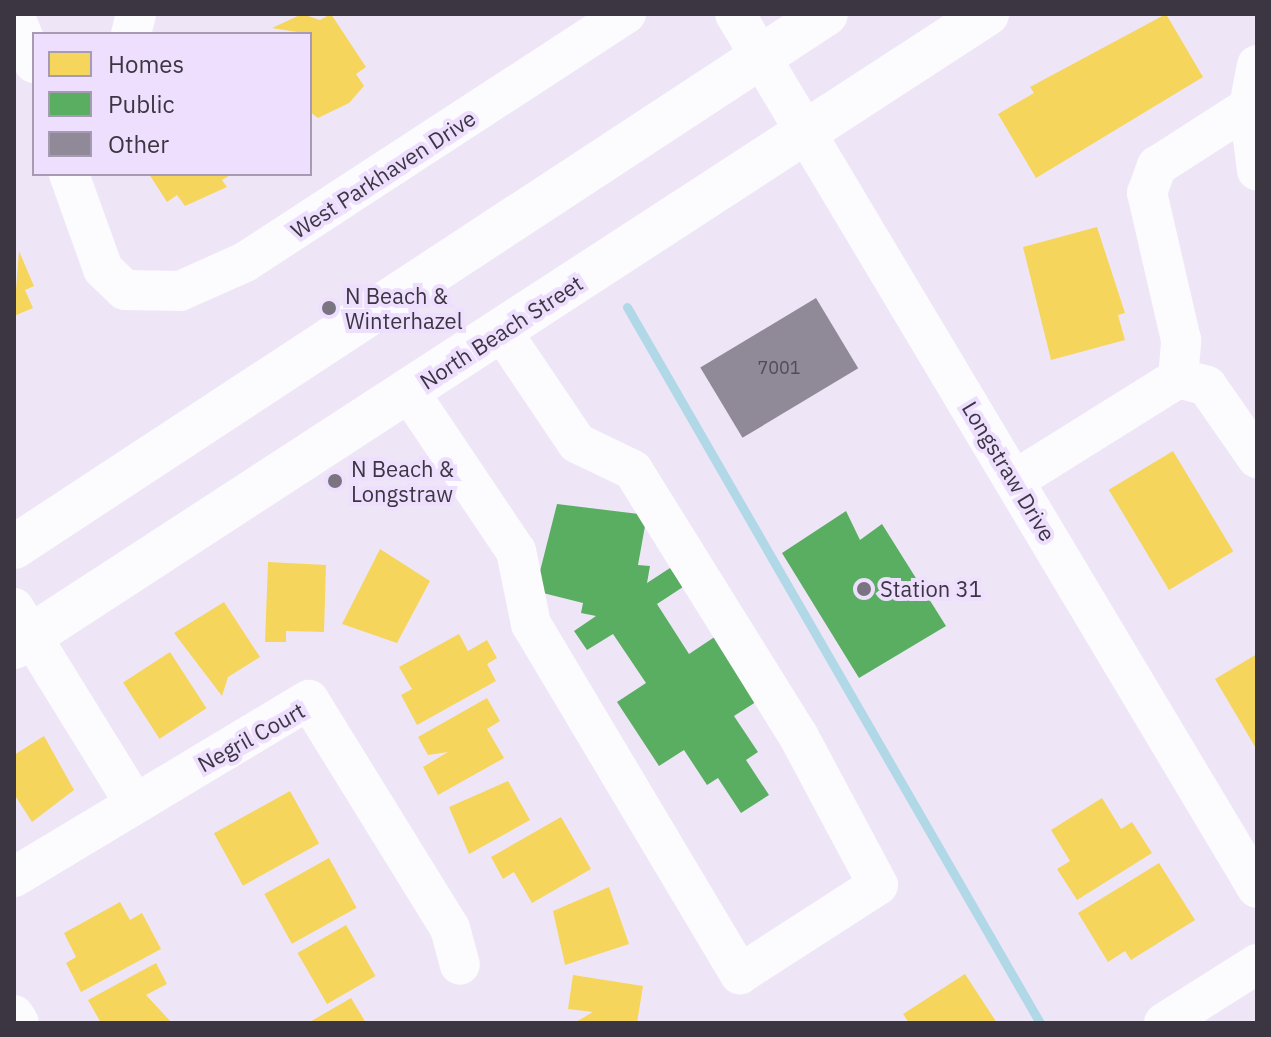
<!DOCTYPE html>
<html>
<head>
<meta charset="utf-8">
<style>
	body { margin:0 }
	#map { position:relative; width:1271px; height:1037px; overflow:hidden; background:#eee6f7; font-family:"IBM Plex Sans",sans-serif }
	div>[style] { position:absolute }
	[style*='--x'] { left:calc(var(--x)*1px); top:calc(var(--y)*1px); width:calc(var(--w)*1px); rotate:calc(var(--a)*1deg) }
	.homes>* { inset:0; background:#f6d55c; transform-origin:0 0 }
	.public>* { inset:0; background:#5aae61 }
	.stream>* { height:9px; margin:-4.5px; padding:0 4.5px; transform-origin:4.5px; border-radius:4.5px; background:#b0d8e6 }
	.building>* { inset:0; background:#908a98; transform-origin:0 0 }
	.minor>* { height:40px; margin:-20px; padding:0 20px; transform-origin:20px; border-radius:20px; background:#fcfbfe }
	.major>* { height:44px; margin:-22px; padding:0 22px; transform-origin:22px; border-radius:22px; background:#fcfbfe }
	.dots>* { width:22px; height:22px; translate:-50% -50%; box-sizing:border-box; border:4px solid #eedffe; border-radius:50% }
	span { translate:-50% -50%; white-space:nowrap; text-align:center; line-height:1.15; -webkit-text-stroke:8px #eedffe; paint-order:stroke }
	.number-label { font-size:18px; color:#514b58 }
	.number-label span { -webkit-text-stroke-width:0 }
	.street-label { font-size:22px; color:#3c3642 }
	.poi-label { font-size:22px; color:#3c3642 }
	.left { translate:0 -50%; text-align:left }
	.frame { position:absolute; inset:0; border:16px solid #3c3642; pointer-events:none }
	.legend { position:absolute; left:32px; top:32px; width:280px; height:144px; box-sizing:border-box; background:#eedffe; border:2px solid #a79bb3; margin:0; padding:10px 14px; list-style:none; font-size:24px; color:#3c3642 }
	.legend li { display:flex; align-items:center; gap:16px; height:40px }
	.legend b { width:40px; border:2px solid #a79bb3 }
</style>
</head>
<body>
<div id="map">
	<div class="homes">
		<i style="clip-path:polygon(302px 14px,320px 20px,331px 14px,366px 67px,356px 74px,364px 86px,349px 103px,318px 118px,310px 112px,310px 34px,272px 28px)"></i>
		<i style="clip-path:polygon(1166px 14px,1203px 77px,1036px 178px,998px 114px,1034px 93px,1030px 87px)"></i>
		<i style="clip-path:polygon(149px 174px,232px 174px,222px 180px,227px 187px,185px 206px,177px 195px,167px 202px)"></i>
		<i style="clip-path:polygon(1097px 227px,1125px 313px,1118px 315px,1125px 340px,1051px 360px,1023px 247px)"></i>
		<i style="clip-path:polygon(19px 251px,34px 286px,25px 290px,33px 308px,14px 316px)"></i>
		<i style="left:1173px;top:451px;width:117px;height:75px;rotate:59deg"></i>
		<i style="clip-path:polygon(380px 549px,430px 581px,397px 643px,342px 624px)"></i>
		<i style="clip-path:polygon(268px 562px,326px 565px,324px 632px,286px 631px,286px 642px,265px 642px)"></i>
		<i style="clip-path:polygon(224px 602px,260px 657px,228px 677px,222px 696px,174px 633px)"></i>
		<i style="clip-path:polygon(459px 634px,468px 651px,487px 640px,497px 658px,487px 664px,496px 681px,417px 725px,401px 695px,412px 689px,399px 667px)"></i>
		<i style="left:170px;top:652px;width:67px;height:56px;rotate:57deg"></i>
		<i style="clip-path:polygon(1257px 654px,1257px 750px,1215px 679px)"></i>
		<i style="clip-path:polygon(487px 698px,500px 721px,487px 729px,504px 758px,438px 795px,423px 767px,448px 752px,428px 755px,418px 737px)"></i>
		<i style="clip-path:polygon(44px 736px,74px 790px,32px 822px,14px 794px,14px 755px)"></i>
		<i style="clip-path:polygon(508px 781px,530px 820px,469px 854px,449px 807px)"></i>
		<i style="left:290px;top:791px;width:60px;height:87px;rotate:61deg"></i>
		<i style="clip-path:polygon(1102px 798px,1121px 829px,1132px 822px,1152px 853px,1077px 900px,1057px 869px,1070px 861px,1051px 830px)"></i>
		<i style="clip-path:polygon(561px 817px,591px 869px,532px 903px,514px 872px,503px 879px,491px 857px)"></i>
		<i style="left:329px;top:858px;width:57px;height:74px;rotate:61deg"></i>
		<i style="clip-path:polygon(1159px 863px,1195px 920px,1131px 960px,1125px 951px,1108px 962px,1078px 913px)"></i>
		<i style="clip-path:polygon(609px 887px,629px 944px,565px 965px,553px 911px)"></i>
		<i style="clip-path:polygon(120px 902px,130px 920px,142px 913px,161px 949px,81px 992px,66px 963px,76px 957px,64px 933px)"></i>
		<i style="left:346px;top:925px;width:59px;height:56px;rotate:60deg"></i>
		<i style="clip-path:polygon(156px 963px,167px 984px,146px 995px,172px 1023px,101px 1023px,88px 1000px)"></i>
		<i style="clip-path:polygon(965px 974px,997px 1023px,909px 1023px,903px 1014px)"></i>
		<i style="clip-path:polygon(573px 975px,643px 986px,637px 1023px,574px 1023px,593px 1012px,568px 1009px)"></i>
		<i style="clip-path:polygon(351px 998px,366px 1023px,308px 1023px)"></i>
	</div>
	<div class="public">
		<i style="clip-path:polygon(557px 504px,647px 515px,638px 565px,650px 566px,647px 583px,670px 568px,683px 587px,657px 604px,689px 654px,716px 636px,759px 700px,734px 716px,758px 752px,746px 760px,769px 795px,741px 813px,718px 778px,707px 785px,684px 750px,659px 766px,617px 702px,646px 683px,613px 634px,587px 650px,574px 631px,596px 616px,581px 613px,583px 603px,535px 591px)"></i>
		<i style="clip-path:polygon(846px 511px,860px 540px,882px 524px,946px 626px,859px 678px,782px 553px)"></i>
	</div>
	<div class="stream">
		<i style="--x:627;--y:307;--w:827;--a:60.02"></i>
	</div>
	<div class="building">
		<i style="left:816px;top:298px;width:82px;height:135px;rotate:59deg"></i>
	</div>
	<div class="minor">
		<i style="--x:735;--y:14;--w:1018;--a:59.15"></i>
		<i style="--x:14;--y:15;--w:52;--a:67.4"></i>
		<i style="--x:131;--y:34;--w:21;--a:-76"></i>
		<i style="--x:1257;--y:65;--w:43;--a:100.8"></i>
		<i style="--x:1249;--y:107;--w:64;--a:82.8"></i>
		<i style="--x:69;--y:174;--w:101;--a:70.3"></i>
		<i style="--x:103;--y:269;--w:30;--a:44"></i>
		<i style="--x:125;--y:290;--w:55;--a:1"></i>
		<i style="--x:180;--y:291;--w:71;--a:-24"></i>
		<i style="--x:245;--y:262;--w:455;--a:-33.1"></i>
		<i style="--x:1178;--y:378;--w:38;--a:-85"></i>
		<i style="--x:1181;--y:340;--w:151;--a:-103"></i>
		<i style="--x:1147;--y:193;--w:29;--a:-70"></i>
		<i style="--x:1157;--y:166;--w:109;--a:-32.7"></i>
		<i style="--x:409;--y:392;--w:192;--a:56.1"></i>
		<i style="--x:516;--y:551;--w:75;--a:78.4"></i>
		<i style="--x:531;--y:624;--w:408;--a:59.2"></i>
		<i style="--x:740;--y:974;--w:164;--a:-32.8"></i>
		<i style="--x:878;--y:885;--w:168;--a:-118.1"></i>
		<i style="--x:799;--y:737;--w:314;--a:-121.9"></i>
		<i style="--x:633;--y:470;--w:62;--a:-154.3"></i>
		<i style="--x:577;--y:443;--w:134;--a:-124"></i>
		<i style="--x:1015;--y:480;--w:192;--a:-32"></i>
		<i style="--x:1178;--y:378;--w:30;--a:15"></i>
		<i style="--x:1207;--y:386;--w:88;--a:55.2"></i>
		<i style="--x:14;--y:608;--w:230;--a:58.3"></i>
		<i style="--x:14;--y:877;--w:344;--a:-31"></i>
		<i style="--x:309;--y:700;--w:268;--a:58.3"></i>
		<i style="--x:450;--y:928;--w:38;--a:75"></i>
		<i style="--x:14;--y:1015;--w:9;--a:58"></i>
		<i style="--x:1164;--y:1023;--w:110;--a:-32.4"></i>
	</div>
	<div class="major">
		<i style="--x:14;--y:547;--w:971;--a:-33.28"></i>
		<i style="--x:14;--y:647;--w:1161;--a:-33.05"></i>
	</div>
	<div class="dots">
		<i style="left:329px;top:308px;background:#7a7481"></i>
		<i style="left:335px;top:481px;background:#7a7481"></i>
		<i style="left:864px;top:589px;background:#7a7481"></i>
	</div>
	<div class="number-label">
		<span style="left:779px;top:368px">7001</span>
	</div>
	<div class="street-label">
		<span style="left:383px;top:174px;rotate:-33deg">West Parkhaven Drive</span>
		<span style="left:501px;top:332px;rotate:-33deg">North Beach Street</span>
		<span style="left:1009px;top:471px;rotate:59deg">Longstraw Drive</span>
		<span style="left:251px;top:737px;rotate:-29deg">Negril Court</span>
	</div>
	<div class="poi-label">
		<span class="left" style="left:345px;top:308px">N Beach &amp;<br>Winterhazel</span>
		<span class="left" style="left:351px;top:481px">N Beach &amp;<br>Longstraw</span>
		<span class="left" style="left:880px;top:589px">Station 31</span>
	</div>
	<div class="frame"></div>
	<ul class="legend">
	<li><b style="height:22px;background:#f6d55c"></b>Homes</li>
	<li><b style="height:22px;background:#5aae61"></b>Public</li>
	<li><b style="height:22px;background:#908a98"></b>Other</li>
	</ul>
</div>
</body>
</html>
